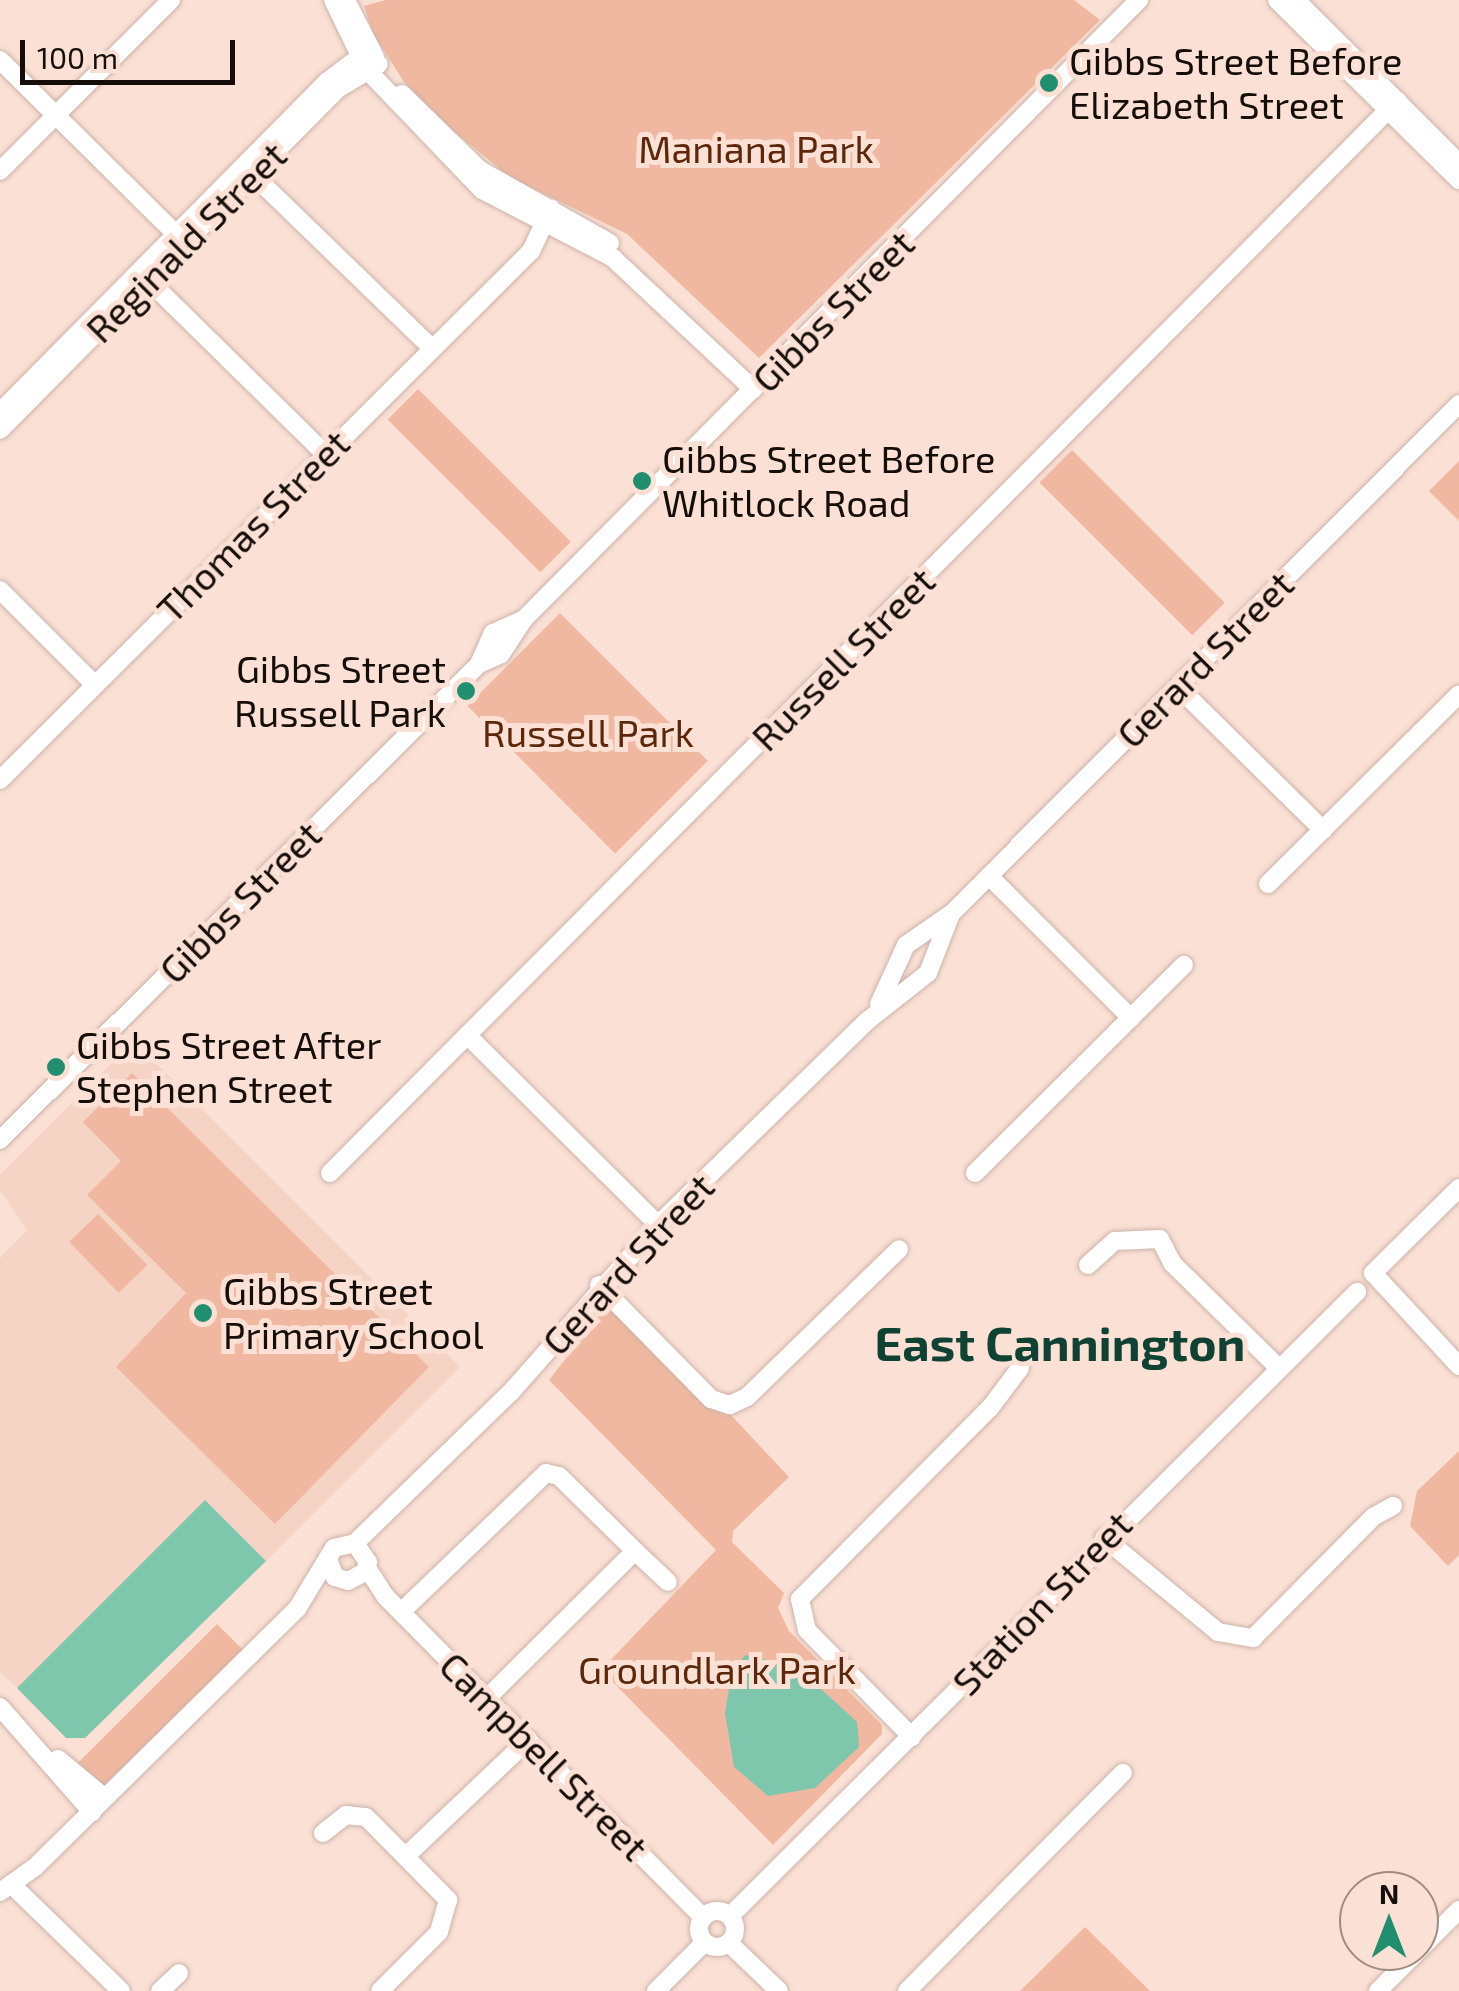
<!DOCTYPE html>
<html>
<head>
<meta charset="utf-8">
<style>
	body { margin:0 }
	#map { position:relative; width:1459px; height:1991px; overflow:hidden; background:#fae0d5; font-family:"Exo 2",sans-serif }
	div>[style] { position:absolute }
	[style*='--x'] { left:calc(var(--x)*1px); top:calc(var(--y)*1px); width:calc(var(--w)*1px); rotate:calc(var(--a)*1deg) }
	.built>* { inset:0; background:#f6d4c5 }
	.green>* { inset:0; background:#f0b8a0; transform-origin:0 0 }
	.water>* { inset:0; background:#7fc7ac }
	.roads { filter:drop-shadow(0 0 2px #cdb3a9) drop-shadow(0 0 2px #cdb3a9) }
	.minor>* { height:18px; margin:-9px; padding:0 9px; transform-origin:9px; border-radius:9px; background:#fff }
	.minor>.ring { margin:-9px; padding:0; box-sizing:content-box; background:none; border:18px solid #fff; border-radius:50% }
	.dots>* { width:28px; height:28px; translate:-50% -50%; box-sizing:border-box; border:5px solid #fae0d5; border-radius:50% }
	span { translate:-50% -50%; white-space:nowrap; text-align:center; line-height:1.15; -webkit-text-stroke:10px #fae0d5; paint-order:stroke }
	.poi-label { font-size:38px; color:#150d09 }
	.left { translate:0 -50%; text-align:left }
	.right { translate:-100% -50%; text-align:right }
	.park-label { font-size:38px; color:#5e270b }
	.street-label { font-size:38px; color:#150d09 }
	.district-label { font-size:48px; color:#0f4232; font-weight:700 }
	.north { position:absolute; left:1339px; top:1871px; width:100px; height:100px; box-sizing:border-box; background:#fae0d5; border:2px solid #9e8c83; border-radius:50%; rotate:0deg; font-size:28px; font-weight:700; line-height:40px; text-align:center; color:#150d09 }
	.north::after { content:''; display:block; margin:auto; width:35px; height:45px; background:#218f6f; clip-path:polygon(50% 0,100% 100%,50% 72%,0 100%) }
	.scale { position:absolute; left:20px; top:40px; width:215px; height:45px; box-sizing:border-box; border:5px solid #150d09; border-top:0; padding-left:12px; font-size:30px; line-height:35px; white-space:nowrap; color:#150d09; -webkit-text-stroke:8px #fae0d5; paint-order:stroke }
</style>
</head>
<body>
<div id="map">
	<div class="built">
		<i style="clip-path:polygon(134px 1041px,460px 1367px,266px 1561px,205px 1500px,17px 1688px,0 1672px,0 1258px,27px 1230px,0 1190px,0 1175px)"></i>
	</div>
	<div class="green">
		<i style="clip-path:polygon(385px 0,1074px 0,1100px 20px,759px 358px,627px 234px,511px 178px,445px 124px,404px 82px,373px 33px,364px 6px)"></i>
		<i style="left:418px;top:389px;width:216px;height:43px;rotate:45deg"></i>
		<i style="left:1072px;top:450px;width:216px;height:46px;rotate:45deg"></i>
		<i style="clip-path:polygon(1459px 461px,1459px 521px,1429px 491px)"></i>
		<i style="left:560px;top:613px;width:209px;height:131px;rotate:45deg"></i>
		<i style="clip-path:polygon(132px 1073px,429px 1367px,275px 1524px,116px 1367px,186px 1293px,87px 1195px,121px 1161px,83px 1122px)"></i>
		<i style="left:98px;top:1214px;width:71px;height:40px;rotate:46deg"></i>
		<i style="clip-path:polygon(605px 1308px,616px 1310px,719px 1412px,729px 1413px,789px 1477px,733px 1531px,732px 1542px,784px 1593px,778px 1608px,789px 1631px,882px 1725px,882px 1734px,773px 1845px,601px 1670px,716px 1550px,549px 1380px)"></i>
		<i style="clip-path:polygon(1459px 1451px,1459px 1555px,1448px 1566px,1410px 1526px,1417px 1491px)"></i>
		<i style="left:217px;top:1624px;width:40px;height:196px;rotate:45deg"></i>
		<i style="clip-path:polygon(1085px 1927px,1150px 1991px,1020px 1991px)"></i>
	</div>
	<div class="water">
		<i style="clip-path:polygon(205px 1500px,266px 1561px,85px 1738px,66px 1738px,17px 1688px)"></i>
		<i style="clip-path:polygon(745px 1655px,796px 1666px,857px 1722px,859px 1747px,815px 1788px,768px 1796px,734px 1767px,725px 1713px,731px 1677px)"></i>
	</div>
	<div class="roads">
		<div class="minor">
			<i style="--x:333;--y:0;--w:78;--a:64.1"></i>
			<i style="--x:367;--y:70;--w:166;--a:46.2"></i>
			<i style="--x:482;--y:190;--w:148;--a:27.4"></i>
			<i style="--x:613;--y:258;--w:192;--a:43.1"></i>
			<i style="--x:346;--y:0;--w:64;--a:63"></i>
			<i style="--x:1277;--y:0;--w:256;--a:44.7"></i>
			<i style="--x:1296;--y:0;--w:231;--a:45"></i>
			<i style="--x:0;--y:60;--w:255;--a:44.7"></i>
			<i style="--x:402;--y:94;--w:109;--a:44.3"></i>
			<i style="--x:480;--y:170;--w:149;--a:29.3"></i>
			<i style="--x:247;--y:169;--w:257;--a:44.1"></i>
			<i style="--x:0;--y:171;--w:242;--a:-45"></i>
			<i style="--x:142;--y:274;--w:255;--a:44.5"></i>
			<i style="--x:0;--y:412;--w:466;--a:-45.3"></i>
			<i style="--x:328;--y:81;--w:53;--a:-37.3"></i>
			<i style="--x:0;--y:430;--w:478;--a:-45.3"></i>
			<i style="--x:336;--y:90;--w:50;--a:-31.2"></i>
			<i style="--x:0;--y:590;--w:134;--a:45"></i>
			<i style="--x:479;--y:664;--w:34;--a:-66"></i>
			<i style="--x:493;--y:633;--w:34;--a:-24"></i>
			<i style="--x:1178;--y:687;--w:204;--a:44.6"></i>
			<i style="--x:0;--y:780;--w:750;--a:-44.89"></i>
			<i style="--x:531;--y:251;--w:47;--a:-64.5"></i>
			<i style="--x:989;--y:876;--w:201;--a:45"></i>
			<i style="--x:1268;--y:884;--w:269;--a:-44.8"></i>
			<i style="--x:879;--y:1004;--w:65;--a:-65.4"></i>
			<i style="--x:906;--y:945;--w:55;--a:-34.6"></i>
			<i style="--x:951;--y:914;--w:720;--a:-45.11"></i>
			<i style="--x:467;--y:1035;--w:269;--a:44.8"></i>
			<i style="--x:0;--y:1140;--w:675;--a:-44.82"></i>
			<i style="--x:479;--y:664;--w:24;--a:-24"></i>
			<i style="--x:501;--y:654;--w:42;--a:-56.7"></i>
			<i style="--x:524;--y:619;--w:873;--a:-45.19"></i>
			<i style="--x:330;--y:1173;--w:1513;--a:-45.13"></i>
			<i style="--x:975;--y:1173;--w:295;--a:-44.9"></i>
			<i style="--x:1459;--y:1188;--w:121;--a:135.3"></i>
			<i style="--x:1373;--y:1273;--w:127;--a:47.2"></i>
			<i style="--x:1088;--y:1265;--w:36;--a:-42"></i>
			<i style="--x:1115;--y:1241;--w:45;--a:-2.5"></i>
			<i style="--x:1160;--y:1239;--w:28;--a:63"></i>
			<i style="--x:1173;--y:1264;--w:148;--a:44.5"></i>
			<i style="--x:599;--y:1285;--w:160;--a:45.5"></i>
			<i style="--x:711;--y:1399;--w:20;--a:18"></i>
			<i style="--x:730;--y:1405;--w:19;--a:-25"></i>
			<i style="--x:747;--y:1397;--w:212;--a:-44.2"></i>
			<i style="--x:1104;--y:1538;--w:148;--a:39.5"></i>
			<i style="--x:1218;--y:1632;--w:36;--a:10"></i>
			<i style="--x:1253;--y:1638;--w:170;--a:-45.2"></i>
			<i style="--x:1373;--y:1517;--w:23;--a:-29"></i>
			<i style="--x:355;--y:1543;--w:217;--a:-44.1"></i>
			<i style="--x:511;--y:1392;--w:222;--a:-48.6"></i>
			<i style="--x:658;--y:1225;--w:292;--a:-44.3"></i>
			<i style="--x:867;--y:1021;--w:78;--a:-38.2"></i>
			<i style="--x:928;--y:973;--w:63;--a:-68.7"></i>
			<i style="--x:635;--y:1551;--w:45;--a:43.2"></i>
			<i style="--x:367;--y:1568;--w:33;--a:57"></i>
			<i style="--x:385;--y:1596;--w:452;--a:45.3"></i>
			<i style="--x:401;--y:1612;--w:201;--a:-43.8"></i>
			<i style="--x:546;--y:1473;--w:13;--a:13"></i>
			<i style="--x:559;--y:1476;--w:107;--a:44.6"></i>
			<i style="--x:635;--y:1551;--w:209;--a:135.2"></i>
			<i style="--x:0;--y:1707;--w:140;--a:48.8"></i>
			<i style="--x:912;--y:1737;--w:150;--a:-134.5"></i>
			<i style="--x:807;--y:1630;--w:32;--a:-103"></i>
			<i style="--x:800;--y:1599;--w:269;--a:-45.2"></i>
			<i style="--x:990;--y:1408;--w:50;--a:-53.1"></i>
			<i style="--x:58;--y:1759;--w:61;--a:39.7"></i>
			<i style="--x:323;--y:1833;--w:29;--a:-38"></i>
			<i style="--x:346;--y:1815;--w:20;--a:6"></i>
			<i style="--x:366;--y:1817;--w:117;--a:45.3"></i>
			<i style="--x:448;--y:1900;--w:33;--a:106"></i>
			<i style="--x:439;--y:1932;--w:83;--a:135"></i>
			<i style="--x:408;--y:1854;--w:166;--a:-43.5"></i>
			<i style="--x:11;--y:1884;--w:153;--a:44.2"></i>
			<i style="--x:0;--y:1892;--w:43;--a:-35.5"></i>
			<i style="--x:35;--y:1867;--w:368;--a:-44.6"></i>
			<i style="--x:297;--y:1609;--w:71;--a:-58.8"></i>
			<i style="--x:334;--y:1548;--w:22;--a:-13"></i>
			<i style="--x:355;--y:1543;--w:23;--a:56"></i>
			<i style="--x:368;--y:1562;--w:10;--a:107"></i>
			<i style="--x:365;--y:1572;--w:19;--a:152"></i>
			<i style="--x:348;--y:1581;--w:14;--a:-163"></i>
			<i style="--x:335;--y:1577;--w:17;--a:-111"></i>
			<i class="ring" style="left:699px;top:1911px;width:18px;height:18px"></i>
			<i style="--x:730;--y:1916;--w:885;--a:-44.86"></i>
			<i style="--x:729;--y:1943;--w:69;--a:43.8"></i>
			<i style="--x:1419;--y:1950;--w:57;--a:-45"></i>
			<i style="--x:160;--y:1991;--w:26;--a:-43"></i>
			<i style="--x:656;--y:1991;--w:68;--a:-45"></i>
			<i style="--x:907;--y:1991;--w:307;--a:-45.3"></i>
			<i style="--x:1378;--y:1991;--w:57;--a:-45"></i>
		</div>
	</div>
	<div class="dots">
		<i style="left:1049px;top:83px;background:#218f6f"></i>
		<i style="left:642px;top:481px;background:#218f6f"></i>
		<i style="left:466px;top:691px;background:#218f6f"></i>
		<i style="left:56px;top:1067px;background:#218f6f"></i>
		<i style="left:203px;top:1313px;background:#218f6f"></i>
	</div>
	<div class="poi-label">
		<span class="left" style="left:1069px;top:83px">Gibbs Street Before<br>Elizabeth Street</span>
		<span class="left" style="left:662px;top:481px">Gibbs Street Before<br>Whitlock Road</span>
		<span class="right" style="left:446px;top:691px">Gibbs Street<br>Russell Park</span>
		<span class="left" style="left:76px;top:1067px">Gibbs Street After<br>Stephen Street</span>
		<span class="left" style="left:223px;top:1313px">Gibbs Street<br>Primary School</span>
	</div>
	<div class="park-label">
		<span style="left:756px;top:149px">Maniana Park</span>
		<span style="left:588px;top:733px">Russell Park</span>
		<span style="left:717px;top:1670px">Groundlark Park</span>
	</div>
	<div class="street-label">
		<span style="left:186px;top:242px;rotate:-45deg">Reginald Street</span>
		<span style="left:833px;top:311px;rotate:-45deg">Gibbs Street</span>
		<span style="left:253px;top:526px;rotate:-45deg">Thomas Street</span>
		<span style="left:843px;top:659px;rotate:-45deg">Russell Street</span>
		<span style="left:1205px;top:659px;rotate:-45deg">Gerard Street</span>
		<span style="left:240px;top:902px;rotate:-45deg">Gibbs Street</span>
		<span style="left:628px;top:1264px;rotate:-47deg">Gerard Street</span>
		<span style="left:1042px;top:1603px;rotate:-46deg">Station Street</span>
		<span style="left:544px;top:1756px;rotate:45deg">Campbell Street</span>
	</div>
	<div class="district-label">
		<span style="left:1060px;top:1343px">East Cannington</span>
	</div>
	<div class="north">N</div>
	<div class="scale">100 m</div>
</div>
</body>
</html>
